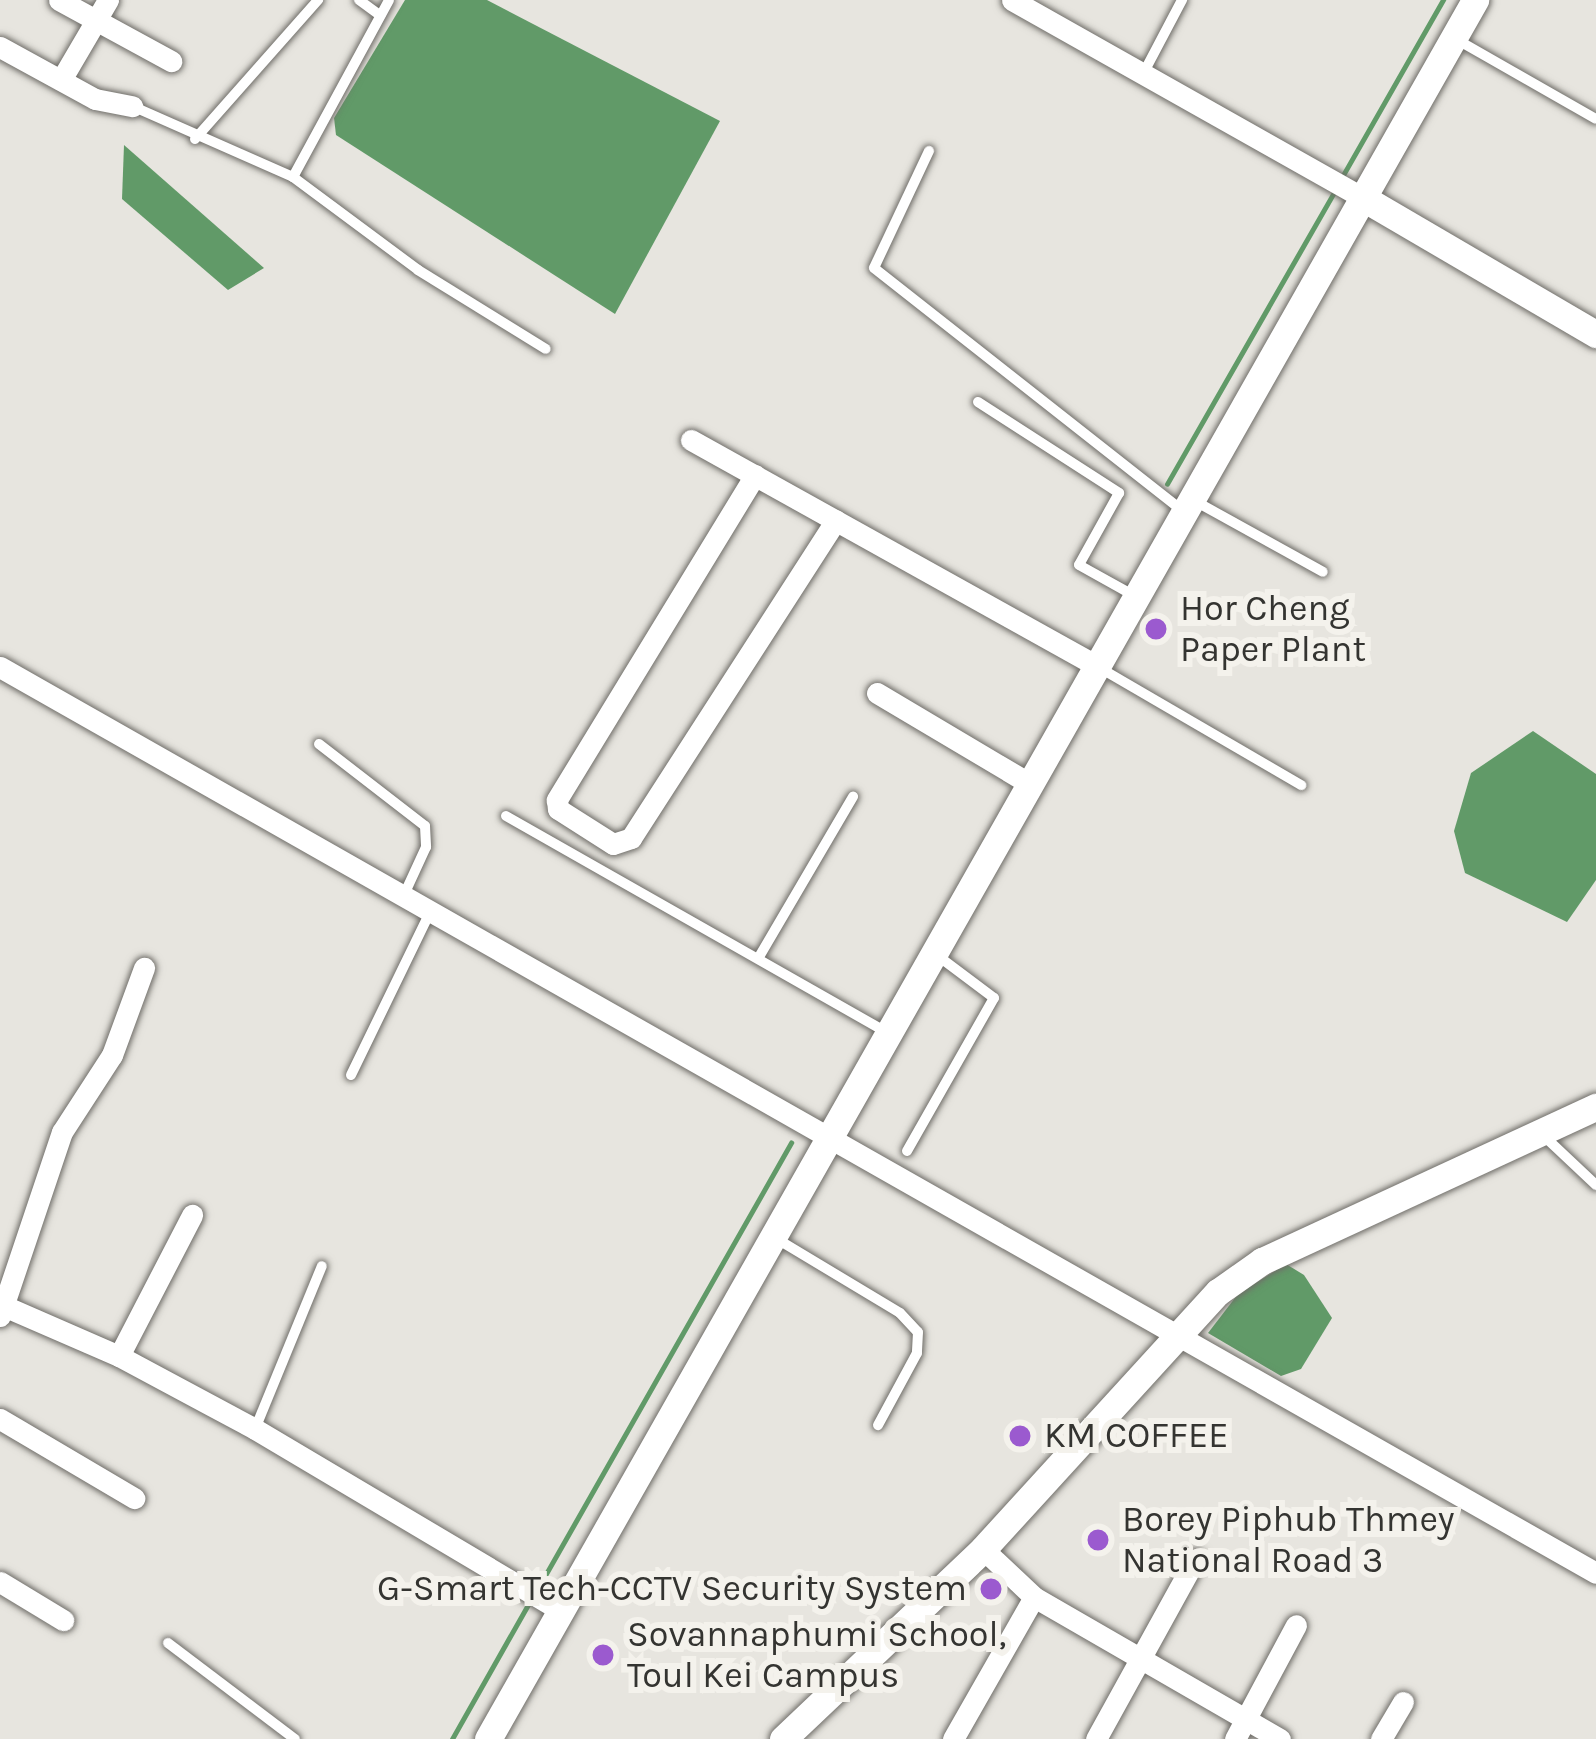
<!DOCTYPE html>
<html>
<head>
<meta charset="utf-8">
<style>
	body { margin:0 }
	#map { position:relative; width:1596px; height:1739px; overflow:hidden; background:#e7e5df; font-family:Karla,sans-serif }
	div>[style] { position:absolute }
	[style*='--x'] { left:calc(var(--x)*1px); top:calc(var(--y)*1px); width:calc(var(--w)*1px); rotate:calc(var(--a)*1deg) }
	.water>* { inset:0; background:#619a68 }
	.stream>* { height:4.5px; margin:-2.25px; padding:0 2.25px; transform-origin:2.25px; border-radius:2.25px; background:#619a68 }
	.roads { filter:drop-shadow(0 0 3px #6f6d68) drop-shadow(0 0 3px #6f6d68) }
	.lane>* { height:10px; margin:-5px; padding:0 5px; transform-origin:5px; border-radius:5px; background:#fff }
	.street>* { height:21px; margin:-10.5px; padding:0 10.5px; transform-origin:10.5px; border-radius:10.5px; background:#fff }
	.secondary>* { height:27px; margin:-13.5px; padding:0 13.5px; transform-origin:13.5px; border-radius:13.5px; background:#fff }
	.dots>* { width:33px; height:33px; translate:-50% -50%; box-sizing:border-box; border:6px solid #f4f2ec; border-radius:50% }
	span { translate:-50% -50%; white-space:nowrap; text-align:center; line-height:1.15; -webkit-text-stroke:12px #f4f2ec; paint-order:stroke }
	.poi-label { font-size:36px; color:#343431 }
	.left { translate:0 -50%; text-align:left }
	.right { translate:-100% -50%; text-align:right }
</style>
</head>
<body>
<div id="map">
	<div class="water">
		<i style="clip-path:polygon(405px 0,487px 0,720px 121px,615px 314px,336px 135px,334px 118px)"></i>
		<i style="clip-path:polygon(124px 145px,264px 268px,228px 290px,122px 199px)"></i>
		<i style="clip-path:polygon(1533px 731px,1596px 774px,1596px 880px,1567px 922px,1465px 873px,1454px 831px,1471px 773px)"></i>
		<i style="clip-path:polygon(1286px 1264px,1304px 1275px,1332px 1318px,1301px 1369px,1281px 1376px,1208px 1333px,1238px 1294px)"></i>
	</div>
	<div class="stream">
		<i style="--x:1342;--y:177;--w:204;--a:-60.3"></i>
		<i style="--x:1167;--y:484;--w:336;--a:-60.2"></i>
		<i style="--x:538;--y:1588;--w:512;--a:-60.38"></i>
		<i style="--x:452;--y:1739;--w:156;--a:-60.5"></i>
	</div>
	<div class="roads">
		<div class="lane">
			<i style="--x:359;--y:0;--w:26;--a:36"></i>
			<i style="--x:1454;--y:38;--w:163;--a:29.7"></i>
			<i style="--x:1143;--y:74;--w:84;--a:-62.2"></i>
			<i style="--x:132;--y:106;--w:176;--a:23.8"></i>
			<i style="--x:293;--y:177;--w:156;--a:36.6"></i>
			<i style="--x:418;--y:270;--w:150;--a:31.7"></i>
			<i style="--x:195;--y:139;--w:186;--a:-48.5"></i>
			<i style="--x:929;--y:151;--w:129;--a:115.2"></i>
			<i style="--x:874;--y:268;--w:393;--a:38.2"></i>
			<i style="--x:293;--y:177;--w:201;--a:-61.5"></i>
			<i style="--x:978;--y:402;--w:168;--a:32.8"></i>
			<i style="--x:1119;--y:493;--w:82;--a:119.1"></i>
			<i style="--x:1079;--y:565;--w:62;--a:29.1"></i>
			<i style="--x:1195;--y:501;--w:146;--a:29"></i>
			<i style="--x:1100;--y:668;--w:233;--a:30.2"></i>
			<i style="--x:319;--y:744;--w:134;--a:37.7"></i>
			<i style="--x:425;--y:826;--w:21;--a:87"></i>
			<i style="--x:426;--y:847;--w:55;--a:114.7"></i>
			<i style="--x:506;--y:816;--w:437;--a:29.6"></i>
			<i style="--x:759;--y:957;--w:186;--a:-59.6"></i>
			<i style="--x:351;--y:1075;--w:181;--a:-64.1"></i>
			<i style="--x:1545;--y:1137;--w:70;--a:43.3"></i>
			<i style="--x:907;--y:1151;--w:176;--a:-60.4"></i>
			<i style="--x:994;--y:998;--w:70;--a:-143.1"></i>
			<i style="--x:772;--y:1236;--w:149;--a:31"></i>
			<i style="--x:900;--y:1313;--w:26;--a:47"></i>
			<i style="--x:918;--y:1332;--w:21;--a:93"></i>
			<i style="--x:917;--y:1353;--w:82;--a:118.4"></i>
			<i style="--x:255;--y:1429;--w:176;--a:-67.7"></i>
			<i style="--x:168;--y:1643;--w:159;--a:37.1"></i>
		</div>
		<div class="street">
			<i style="--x:59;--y:0;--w:128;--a:28.6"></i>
			<i style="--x:1012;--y:0;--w:403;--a:29.4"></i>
			<i style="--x:0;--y:47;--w:108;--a:28.7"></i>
			<i style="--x:95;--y:99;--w:38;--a:11"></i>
			<i style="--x:61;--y:80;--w:93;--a:-59.6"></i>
			<i style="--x:691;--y:440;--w:465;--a:29.1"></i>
			<i style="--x:755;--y:475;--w:381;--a:121.4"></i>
			<i style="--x:557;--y:800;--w:9;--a:84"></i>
			<i style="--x:558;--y:809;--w:65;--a:32.5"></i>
			<i style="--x:613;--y:844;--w:19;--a:-18"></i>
			<i style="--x:631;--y:838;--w:378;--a:-57.2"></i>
			<i style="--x:0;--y:667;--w:1835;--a:29.58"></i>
			<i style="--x:877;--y:693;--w:178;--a:30.7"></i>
			<i style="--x:4;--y:1306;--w:125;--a:23.5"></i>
			<i style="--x:119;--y:1356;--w:154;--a:28.2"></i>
			<i style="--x:255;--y:1429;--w:355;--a:30.7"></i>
			<i style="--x:0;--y:1316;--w:194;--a:-71.4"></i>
			<i style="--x:62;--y:1132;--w:92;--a:-57"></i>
			<i style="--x:112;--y:1055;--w:93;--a:-69.8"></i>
			<i style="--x:119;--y:1356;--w:159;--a:-62.6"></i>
			<i style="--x:0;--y:1419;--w:156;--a:30.5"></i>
			<i style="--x:983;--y:1549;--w:70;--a:43.3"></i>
			<i style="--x:1034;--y:1597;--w:284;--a:30"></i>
			<i style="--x:0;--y:1582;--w:74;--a:31.1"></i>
			<i style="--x:953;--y:1739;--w:163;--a:-60.3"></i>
			<i style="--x:1096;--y:1739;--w:205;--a:-61.1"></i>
			<i style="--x:1235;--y:1739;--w:129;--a:-61.8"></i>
			<i style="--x:1381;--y:1739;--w:43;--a:-59.3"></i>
		</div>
		<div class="secondary">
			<i style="--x:1363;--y:198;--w:270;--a:30.3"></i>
			<i style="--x:488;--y:1739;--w:2000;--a:-60.42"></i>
			<i style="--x:783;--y:1739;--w:276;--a:-43.5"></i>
			<i style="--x:983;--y:1549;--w:348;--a:-47.6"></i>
			<i style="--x:1218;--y:1292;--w:54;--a:-35.2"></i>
			<i style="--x:1262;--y:1261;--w:368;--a:-24.8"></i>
		</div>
	</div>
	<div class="dots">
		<i style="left:1156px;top:629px;background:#9b5acf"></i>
		<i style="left:1020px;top:1436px;background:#9b5acf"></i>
		<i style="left:1098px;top:1540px;background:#9b5acf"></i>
		<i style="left:991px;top:1589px;background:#9b5acf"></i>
		<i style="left:603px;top:1655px;background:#9b5acf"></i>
	</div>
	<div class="poi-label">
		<span class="left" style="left:1180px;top:629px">Hor Cheng<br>Paper Plant</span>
		<span class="left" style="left:1044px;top:1436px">KM COFFEE</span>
		<span class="left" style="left:1122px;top:1540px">Borey Piphub Thmey<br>National Road 3</span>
		<span class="right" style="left:967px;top:1589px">G-Smart Tech-CCTV Security System</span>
		<span class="left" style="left:627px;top:1655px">Sovannaphumi School,<br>Toul Kei Campus</span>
	</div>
</div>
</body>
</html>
